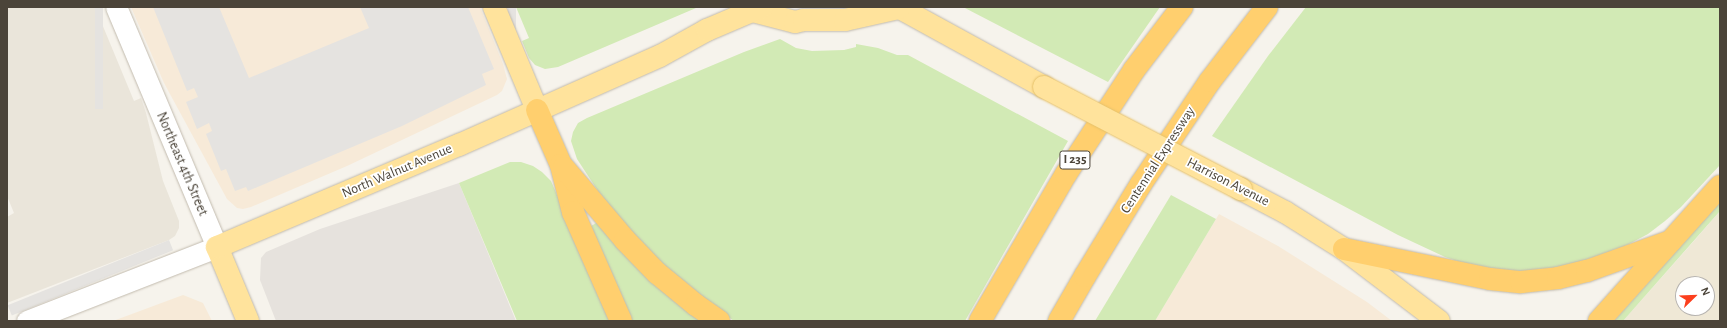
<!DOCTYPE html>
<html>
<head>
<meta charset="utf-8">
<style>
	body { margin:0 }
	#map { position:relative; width:1727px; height:328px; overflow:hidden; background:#f6f3ec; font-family:"Alegreya Sans",sans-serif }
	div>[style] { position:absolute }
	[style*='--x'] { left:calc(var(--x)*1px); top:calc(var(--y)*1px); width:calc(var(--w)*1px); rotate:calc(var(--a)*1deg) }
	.residential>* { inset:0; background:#eae5da }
	.commercial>* { inset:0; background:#f7ead8 }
	.industrial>* { inset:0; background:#e6e2dd }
	.education>* { inset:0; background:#efe8d6 }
	.green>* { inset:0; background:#d2eab5 }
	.parking>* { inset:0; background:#e5e3e0; transform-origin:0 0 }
	.roads { filter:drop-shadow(0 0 1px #c2bbae) drop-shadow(0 0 1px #c2bbae) }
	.minor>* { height:21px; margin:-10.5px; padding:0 10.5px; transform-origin:10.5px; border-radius:10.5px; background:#fff }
	.major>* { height:22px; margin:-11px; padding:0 11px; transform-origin:11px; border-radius:11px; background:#ffe39c }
	.highway>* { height:22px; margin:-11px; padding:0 11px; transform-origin:11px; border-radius:11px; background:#ffcf6e }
	.bridges { filter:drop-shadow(0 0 1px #e6c16a) drop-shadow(0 0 1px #e6c16a) }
	.major-bridge>* { height:22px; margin:-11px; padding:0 11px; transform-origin:11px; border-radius:11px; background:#ffe39c }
	span { translate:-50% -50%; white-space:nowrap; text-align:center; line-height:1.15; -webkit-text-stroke:3.5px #fff; paint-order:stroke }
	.shield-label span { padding:1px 3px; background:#fff; border:1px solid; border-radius:3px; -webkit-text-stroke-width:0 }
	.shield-label { font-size:13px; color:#4b4439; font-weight:700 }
	.street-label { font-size:14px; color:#4b4439 }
	.frame { position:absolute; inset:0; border:8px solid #4b4439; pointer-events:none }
	.north { position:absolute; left:1675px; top:276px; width:40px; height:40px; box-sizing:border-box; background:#fff; border:1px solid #b7b4b0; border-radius:50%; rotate:67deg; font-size:11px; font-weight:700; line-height:16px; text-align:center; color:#4b4439 }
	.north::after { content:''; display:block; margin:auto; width:14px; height:18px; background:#fc3f1d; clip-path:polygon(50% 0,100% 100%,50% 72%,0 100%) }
</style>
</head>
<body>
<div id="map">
	<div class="residential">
		<i style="clip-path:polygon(7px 7px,95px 7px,134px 101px,141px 98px,146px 113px,163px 181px,179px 221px,179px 228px,175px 236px,169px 240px,7px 303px,7px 217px,14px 213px,7px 196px)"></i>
	</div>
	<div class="commercial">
		<i style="clip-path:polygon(131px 7px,480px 7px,503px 64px,507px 79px,502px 91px,497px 95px,347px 166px,251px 207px,243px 209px,237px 208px,227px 199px,164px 83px)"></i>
		<i style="clip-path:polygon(1219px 214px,1278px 246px,1367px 302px,1392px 321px,1155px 321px)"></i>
		<i style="clip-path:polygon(183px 295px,203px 303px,212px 321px,113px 321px)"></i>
	</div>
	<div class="industrial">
		<i style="clip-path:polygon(459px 183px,516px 321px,276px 321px,260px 280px,261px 258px,266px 252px,320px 229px)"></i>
	</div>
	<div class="education">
		<i style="clip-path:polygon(evenodd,1720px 211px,1720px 321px,1623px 321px,1694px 241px,1720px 211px,1683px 284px,1707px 284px,1707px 308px,1683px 308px,1683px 284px)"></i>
	</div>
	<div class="green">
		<i style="clip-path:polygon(516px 7px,695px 7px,696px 8px,558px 67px,545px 69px,535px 65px,529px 58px,522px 41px,529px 38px)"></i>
		<i style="clip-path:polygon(963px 7px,1160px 7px,1108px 82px)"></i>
		<i style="clip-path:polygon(1306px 7px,1720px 7px,1720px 165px,1681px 207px,1665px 221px,1648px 234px,1612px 253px,1558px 268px,1528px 271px,1501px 271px,1475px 267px,1445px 257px,1398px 235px,1212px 136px,1268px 56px)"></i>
		<i style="clip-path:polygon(780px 39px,796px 48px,812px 51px,844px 50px,856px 47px,856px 44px,878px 48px,897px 55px,908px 55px,1068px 141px,965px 321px,734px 321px,699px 296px,667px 269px,636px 238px,598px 191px,577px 159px,571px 141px,573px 132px,578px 123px,587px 118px,744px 52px)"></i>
		<i style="clip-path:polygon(510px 162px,521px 162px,533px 166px,542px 172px,551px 181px,611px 321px,517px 321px,459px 183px)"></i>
		<i style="clip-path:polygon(1171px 195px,1216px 219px,1155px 321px,1095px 321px)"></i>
		<i style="clip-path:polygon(1720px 202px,1720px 211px,1623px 321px,1614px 321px)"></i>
		<i style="clip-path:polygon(598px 222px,702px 321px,631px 321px,591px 226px)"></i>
	</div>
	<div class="parking">
		<i style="left:95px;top:7px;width:8px;height:102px"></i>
		<i style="clip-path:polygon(153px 7px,219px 7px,249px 78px,369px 28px,360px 7px,468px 7px,494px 69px,482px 74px,486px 85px,402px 126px,248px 191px,246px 187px,235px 191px,226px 169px,221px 171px,206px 134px,212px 131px,209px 123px,197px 129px,186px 102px,198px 97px,194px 88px,187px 91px)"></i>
		<i style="left:508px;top:7px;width:8px;height:37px"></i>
		<i style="left:169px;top:240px;width:11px;height:174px;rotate:68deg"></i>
	</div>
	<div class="roads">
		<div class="minor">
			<i style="--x:27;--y:321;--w:204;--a:-21.3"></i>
			<i style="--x:217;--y:247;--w:260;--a:-112.8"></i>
		</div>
		<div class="major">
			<i style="--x:494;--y:7;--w:112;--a:67.3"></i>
			<i style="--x:898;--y:7;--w:166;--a:28.7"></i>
			<i style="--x:753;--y:11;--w:43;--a:14.7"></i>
			<i style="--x:795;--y:22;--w:9;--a:-13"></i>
			<i style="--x:804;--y:20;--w:41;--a:0"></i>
			<i style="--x:845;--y:20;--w:55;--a:-12.5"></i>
			<i style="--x:1241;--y:189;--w:50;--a:27.6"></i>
			<i style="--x:1285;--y:212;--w:70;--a:32.1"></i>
			<i style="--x:1344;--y:249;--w:119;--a:37.2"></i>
			<i style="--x:248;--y:321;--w:80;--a:-112.7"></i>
			<i style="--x:217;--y:247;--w:263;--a:-22.9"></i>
			<i style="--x:459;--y:145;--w:220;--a:-23.9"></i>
			<i style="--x:660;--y:56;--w:54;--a:-29"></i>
			<i style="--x:707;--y:30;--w:59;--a:-23.1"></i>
		</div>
		<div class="highway">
			<i style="--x:537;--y:110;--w:60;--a:66.4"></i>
			<i style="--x:561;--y:165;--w:49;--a:75.7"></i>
			<i style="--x:573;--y:212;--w:119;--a:66.2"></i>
			<i style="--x:564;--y:168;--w:94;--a:49.7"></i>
			<i style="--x:625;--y:240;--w:46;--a:45.9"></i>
			<i style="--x:657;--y:273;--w:50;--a:39.4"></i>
			<i style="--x:696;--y:305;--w:28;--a:35"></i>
			<i style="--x:1344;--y:249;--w:149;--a:11.6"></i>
			<i style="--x:1490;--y:279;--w:31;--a:6"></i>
			<i style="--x:1521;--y:282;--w:37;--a:-6"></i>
			<i style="--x:1558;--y:278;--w:30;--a:-14"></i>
			<i style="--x:1587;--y:271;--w:89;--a:-19.7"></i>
			<i style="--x:980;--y:321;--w:170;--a:-59.7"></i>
			<i style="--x:1066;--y:174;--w:124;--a:-56.8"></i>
			<i style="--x:1134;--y:70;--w:79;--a:-52.7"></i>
			<i style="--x:1059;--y:321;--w:52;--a:-60"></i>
			<i style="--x:1085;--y:276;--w:108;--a:-58.7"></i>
			<i style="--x:1141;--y:184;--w:124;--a:-56.2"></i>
			<i style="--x:1210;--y:81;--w:93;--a:-52.4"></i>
			<i style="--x:1599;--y:321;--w:181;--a:-48.1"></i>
		</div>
	</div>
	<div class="bridges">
		<div class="major-bridge">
			<i style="--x:1044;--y:87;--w:222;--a:27.4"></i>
		</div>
	</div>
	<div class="shield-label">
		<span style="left:1075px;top:160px">I 235</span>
	</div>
	<div class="street-label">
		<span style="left:1158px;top:160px;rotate:-57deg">Centennial Expressway</span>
		<span style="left:182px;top:164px;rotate:67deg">Northeast 4th Street</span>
		<span style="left:397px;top:171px;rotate:-23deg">North Walnut Avenue</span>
		<span style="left:1228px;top:182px;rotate:27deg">Harrison Avenue</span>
	</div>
	<div class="frame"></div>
	<div class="north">N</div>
</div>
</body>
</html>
